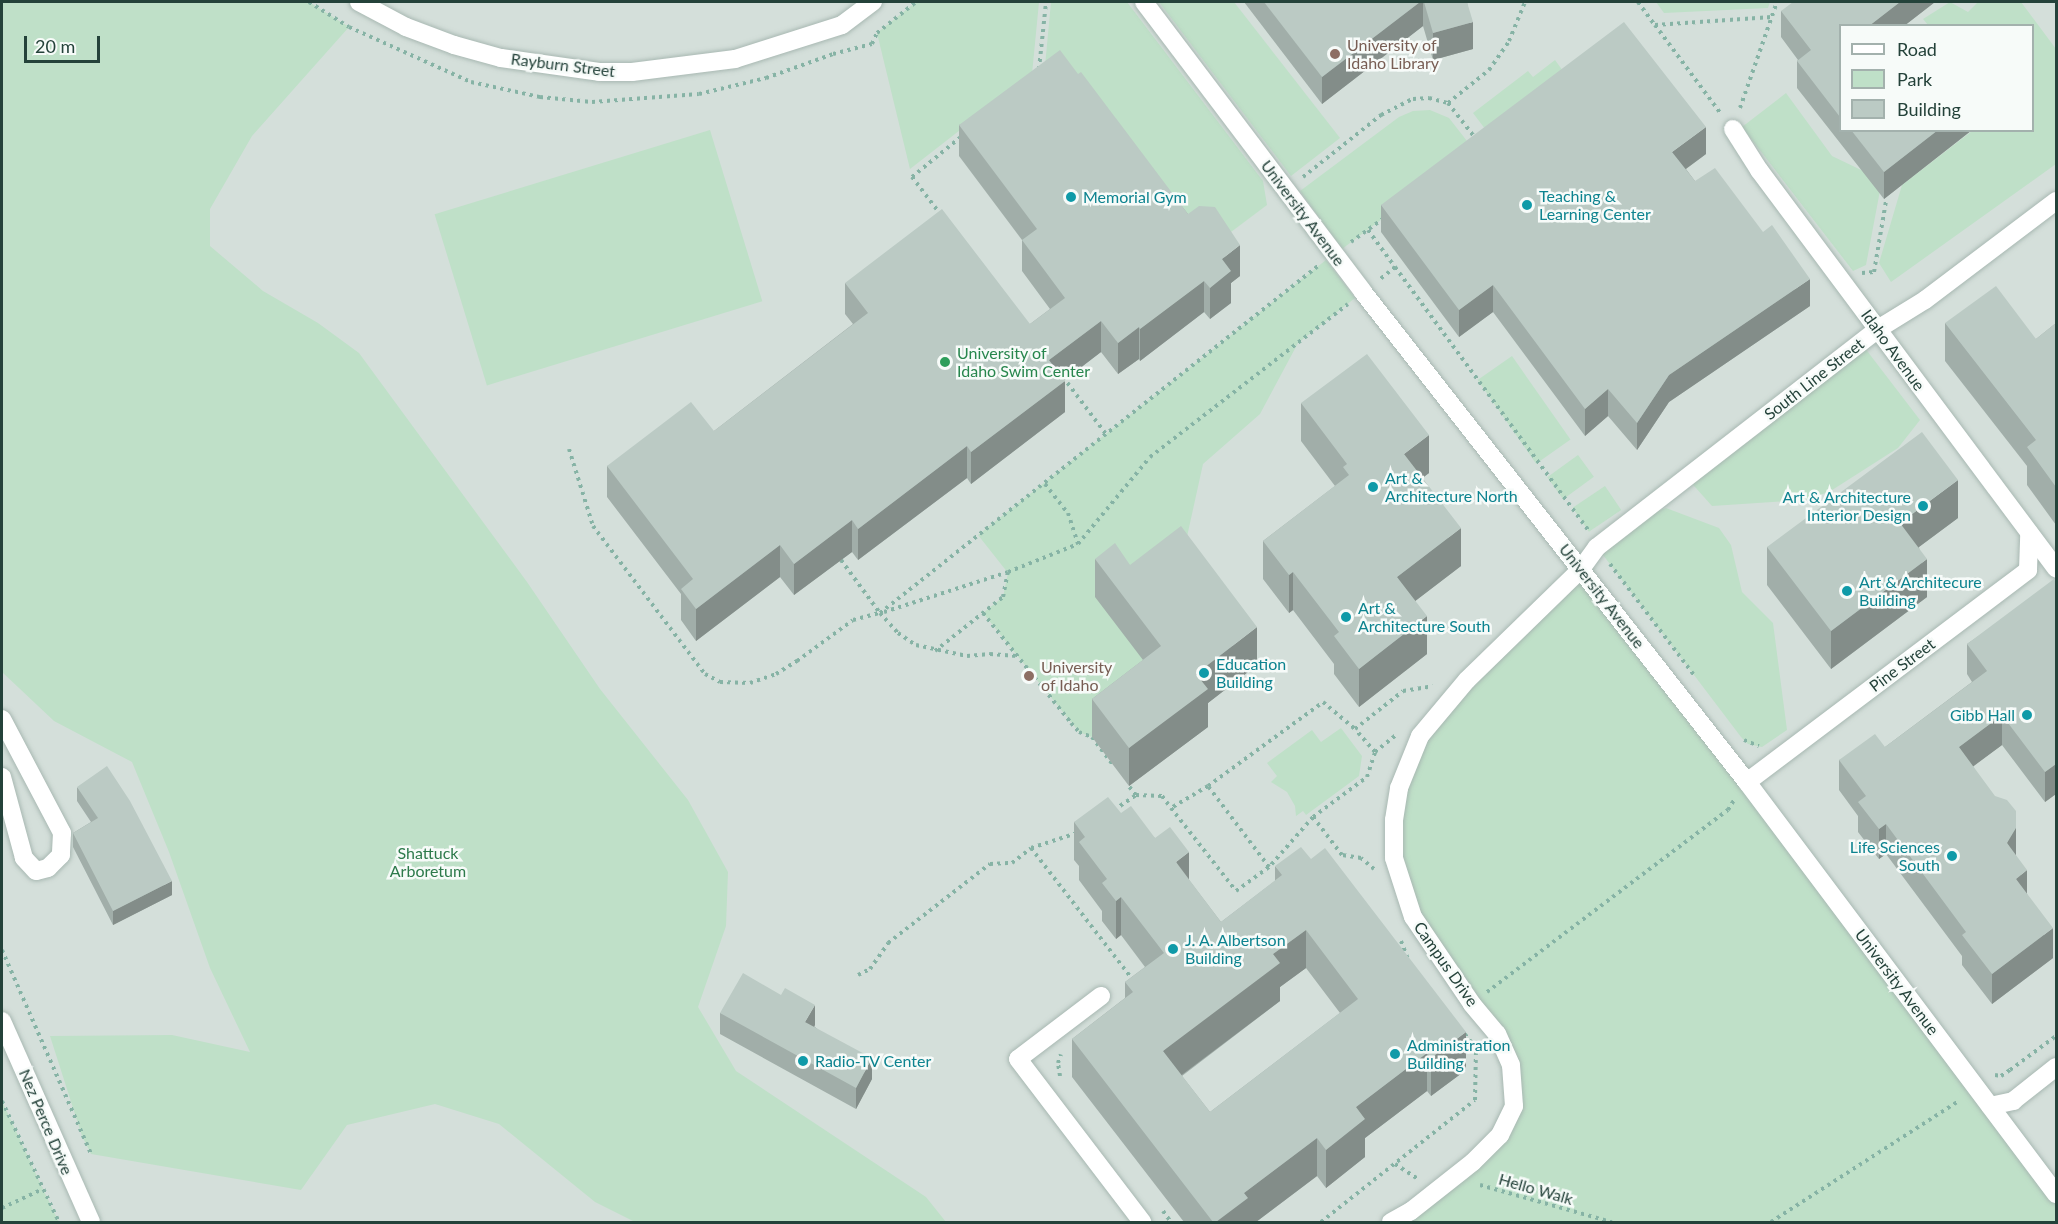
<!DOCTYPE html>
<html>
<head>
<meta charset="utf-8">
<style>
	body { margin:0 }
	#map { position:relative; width:2058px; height:1224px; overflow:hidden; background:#e6efeb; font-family:Lato,sans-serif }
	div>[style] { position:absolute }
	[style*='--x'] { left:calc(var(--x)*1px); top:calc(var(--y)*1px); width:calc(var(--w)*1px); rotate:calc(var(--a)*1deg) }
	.built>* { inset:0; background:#d4dfda }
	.green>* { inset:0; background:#bfe0c8; transform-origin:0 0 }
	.path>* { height:4px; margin-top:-2px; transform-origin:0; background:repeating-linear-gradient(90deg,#86b3a5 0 3px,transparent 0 7.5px) }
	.roads { filter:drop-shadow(0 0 2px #a8b8b2) drop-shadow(0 0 2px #a8b8b2) }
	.minor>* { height:18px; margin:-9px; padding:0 9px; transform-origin:9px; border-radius:9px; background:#fff }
	.wall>* { inset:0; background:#a1aea9 }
	.shaded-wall>* { inset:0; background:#838d89 }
	.building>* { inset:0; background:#bbcac4 }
	.dots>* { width:16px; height:16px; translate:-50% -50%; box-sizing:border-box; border:3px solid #f7fbf9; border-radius:50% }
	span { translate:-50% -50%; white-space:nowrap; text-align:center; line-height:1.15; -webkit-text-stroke:5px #f7fbf9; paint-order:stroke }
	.education-label { font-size:16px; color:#785e54 }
	.left { translate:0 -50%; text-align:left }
	.street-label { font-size:16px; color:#24423a }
	.culture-label { font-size:16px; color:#0d838f }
	.right { translate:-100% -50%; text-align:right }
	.leisure-label { font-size:16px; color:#27864d }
	.park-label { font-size:16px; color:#2d7a4b }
	.frame { position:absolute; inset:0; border:3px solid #24423a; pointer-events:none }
	.legend { position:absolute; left:1839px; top:24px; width:195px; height:108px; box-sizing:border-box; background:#f7fbf9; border:2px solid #a3b1ad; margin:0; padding:8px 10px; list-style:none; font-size:18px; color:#24423a }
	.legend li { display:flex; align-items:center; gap:12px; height:30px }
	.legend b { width:30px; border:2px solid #a3b1ad }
	.scale { position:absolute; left:24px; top:36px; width:76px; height:27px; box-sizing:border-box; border:3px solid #24423a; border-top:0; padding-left:8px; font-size:18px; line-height:21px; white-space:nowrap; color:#24423a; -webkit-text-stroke:4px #f7fbf9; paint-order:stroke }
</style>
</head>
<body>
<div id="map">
	<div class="built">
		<i style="clip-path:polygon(evenodd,2px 2px,2056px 2px,2056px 1222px,2px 1222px,2px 2px,1840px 26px,2032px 26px,2032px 130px,1840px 130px,1840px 26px)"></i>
	</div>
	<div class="green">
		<i style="clip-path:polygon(2px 2px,309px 2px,349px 27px,252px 136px,210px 209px,210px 246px,263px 291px,318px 323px,359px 353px,527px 582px,600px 689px,688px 800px,728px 872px,726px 926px,698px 1007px,736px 1071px,926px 1197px,946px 1222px,635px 1222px,595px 1202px,499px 1124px,435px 1104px,347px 1125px,301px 1190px,91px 1154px,82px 1136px,50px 1036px,172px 1035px,250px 1052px,210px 968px,169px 852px,132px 762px,54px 721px,2px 672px)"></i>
		<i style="clip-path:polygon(916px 2px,1039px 2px,1032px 74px,910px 169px,877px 33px)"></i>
		<i style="clip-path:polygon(1051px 2px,1127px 2px,1263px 181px,1267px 205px,1223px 238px,1189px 239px,1045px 66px)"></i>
		<i style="clip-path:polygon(1159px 2px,1234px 2px,1340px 138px,1291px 176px)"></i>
		<i style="clip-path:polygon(1656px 2px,1770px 2px,1768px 8px,1664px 13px)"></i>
		<i style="clip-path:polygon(1950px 2px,1968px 12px,1978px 2px,2021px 2px,2056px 49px,2056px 164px,1891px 282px,1879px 263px,1902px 185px,1972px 131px,2032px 130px,2032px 26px,1928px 25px,1923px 19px)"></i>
		<i style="clip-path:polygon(1555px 60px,1563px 71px,1498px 146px,1473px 113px,1528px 71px,1533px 77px)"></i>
		<i style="clip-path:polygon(1786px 93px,1832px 156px,1882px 180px,1866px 265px,1853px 271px,1742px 127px)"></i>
		<i style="clip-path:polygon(1430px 110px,1449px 118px,1474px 150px,1342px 249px,1300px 191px,1399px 117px,1413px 111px)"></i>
		<i style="left:710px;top:130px;width:179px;height:288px;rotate:73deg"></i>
		<i style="clip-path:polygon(1326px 260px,1355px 298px,1298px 343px,1260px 414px,1203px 464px,1181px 564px,1166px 680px,1092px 737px,1079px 732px,983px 613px,1003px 597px,1008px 573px,978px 535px)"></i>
		<i style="clip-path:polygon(1861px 343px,1920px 420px,1898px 448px,1829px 492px,1803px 500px,1712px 506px,1687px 478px)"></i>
		<i style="left:1512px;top:356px;width:102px;height:42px;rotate:55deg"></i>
		<i style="left:1578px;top:455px;width:27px;height:38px;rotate:54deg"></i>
		<i style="left:1605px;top:486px;width:29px;height:39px;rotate:56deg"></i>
		<i style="clip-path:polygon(1666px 508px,1719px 528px,1731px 545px,1742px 592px,1773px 623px,1787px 730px,1762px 747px,1748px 744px,1741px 737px,1597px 547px,1629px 522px)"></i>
		<i style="clip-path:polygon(1581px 569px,2056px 1194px,2056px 1222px,1391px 1222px,1455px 1177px,1514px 1106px,1511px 1065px,1413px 917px,1394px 820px,1420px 736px)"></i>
		<i style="clip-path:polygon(1341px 728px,1362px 756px,1359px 776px,1306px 815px,1303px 811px,1296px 816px,1295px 806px,1287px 792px,1271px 782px,1277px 776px,1267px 763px,1312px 730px,1321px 742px)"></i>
		<i style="clip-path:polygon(2px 1101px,43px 1189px,59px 1222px,2px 1222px)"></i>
	</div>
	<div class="path">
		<i style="--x:309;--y:2;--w:47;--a:32"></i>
		<i style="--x:349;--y:27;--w:134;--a:24.3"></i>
		<i style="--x:471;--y:82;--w:71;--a:12.3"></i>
		<i style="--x:540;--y:97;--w:52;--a:5.5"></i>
		<i style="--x:592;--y:102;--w:107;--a:-4.3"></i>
		<i style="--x:699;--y:94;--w:69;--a:-13.4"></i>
		<i style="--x:766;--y:78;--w:71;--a:-19.7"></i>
		<i style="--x:833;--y:54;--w:40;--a:-14.4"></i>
		<i style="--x:872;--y:44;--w:12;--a:-66"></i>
		<i style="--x:877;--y:33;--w:50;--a:-38.5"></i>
		<i style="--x:1638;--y:2;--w:29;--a:54"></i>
		<i style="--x:1655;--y:25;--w:117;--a:-3.9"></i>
		<i style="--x:1655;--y:25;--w:111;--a:53.4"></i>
		<i style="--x:1039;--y:69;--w:67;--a:-84"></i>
		<i style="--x:1448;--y:103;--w:46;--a:52.1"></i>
		<i style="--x:1740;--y:108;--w:112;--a:-70.8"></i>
		<i style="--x:1303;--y:177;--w:100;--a:-38.5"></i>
		<i style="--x:1381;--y:115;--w:36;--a:-27"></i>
		<i style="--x:1413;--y:99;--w:16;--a:-4"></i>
		<i style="--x:1429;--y:98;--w:20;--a:15"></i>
		<i style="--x:1448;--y:103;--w:53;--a:-38.8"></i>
		<i style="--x:1489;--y:70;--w:35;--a:-55"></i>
		<i style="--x:1509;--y:41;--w:42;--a:-67.7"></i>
		<i style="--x:941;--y:215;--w:48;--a:-127.3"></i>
		<i style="--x:912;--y:177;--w:65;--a:-39.4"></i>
		<i style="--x:1368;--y:230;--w:46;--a:53.9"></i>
		<i style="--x:1395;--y:267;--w:19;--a:141"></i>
		<i style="--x:1351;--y:242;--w:41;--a:-36"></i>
		<i style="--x:1395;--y:267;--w:326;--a:53.7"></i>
		<i style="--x:1862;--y:273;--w:12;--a:-5"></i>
		<i style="--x:1874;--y:272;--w:72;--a:-80.4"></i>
		<i style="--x:1063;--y:377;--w:71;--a:53"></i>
		<i style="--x:569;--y:449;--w:81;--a:72.7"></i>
		<i style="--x:593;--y:526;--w:186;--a:52.9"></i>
		<i style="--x:705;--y:674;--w:17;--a:28"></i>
		<i style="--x:720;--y:682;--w:30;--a:2"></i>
		<i style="--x:750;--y:683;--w:28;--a:-19"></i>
		<i style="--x:776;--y:674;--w:25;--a:-32"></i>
		<i style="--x:797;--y:661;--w:69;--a:-36.2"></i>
		<i style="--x:853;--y:620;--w:28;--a:-15"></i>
		<i style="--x:880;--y:613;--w:559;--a:-38.39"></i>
		<i style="--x:1045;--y:484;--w:37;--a:52"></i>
		<i style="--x:1068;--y:513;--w:33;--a:72"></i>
		<i style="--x:841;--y:560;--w:66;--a:53.7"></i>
		<i style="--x:880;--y:613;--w:27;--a:48"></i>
		<i style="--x:898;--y:633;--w:22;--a:34"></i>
		<i style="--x:916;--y:645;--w:52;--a:12.2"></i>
		<i style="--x:967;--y:656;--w:23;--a:-5"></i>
		<i style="--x:990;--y:654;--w:27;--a:4"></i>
		<i style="--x:1610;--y:564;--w:139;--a:52.9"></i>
		<i style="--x:884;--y:612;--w:130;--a:-17.9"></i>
		<i style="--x:983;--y:613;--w:141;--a:51.3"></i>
		<i style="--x:1071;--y:723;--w:12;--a:48"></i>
		<i style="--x:1079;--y:732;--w:14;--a:21"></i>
		<i style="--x:1092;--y:737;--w:34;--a:53"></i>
		<i style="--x:935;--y:651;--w:87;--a:-38.5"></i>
		<i style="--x:1003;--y:597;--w:25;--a:-79"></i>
		<i style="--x:1008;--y:572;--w:75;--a:-21.8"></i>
		<i style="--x:1078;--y:544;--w:113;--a:-50.4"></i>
		<i style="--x:1150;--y:457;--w:250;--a:-37.7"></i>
		<i style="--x:1744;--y:740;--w:16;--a:22"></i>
		<i style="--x:1375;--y:752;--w:26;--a:-39"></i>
		<i style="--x:1208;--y:786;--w:43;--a:149.3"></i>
		<i style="--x:1171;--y:808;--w:105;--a:51.9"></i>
		<i style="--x:1236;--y:891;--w:41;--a:-36"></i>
		<i style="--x:1136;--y:795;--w:26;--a:2"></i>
		<i style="--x:1162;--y:796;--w:15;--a:53"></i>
		<i style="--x:1114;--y:810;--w:27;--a:-34"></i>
		<i style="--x:1136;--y:795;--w:14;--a:-129"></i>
		<i style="--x:1313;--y:817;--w:67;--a:-36.5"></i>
		<i style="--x:1367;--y:777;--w:26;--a:-72"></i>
		<i style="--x:1375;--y:752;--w:30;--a:-131"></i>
		<i style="--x:1031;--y:848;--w:167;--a:52.3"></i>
		<i style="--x:1374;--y:869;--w:17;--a:-140"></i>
		<i style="--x:1361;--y:858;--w:19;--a:-171"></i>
		<i style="--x:1342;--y:855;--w:48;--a:-127.3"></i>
		<i style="--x:1313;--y:817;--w:67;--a:131.3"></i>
		<i style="--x:1269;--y:867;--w:101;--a:-127"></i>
		<i style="--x:1208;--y:786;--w:142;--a:-36.1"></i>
		<i style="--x:1323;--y:702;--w:42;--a:40.2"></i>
		<i style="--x:1355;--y:729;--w:61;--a:-38.4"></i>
		<i style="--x:1403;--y:691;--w:30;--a:-9"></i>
		<i style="--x:1401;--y:941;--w:19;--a:69"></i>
		<i style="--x:2;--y:950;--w:223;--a:66.4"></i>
		<i style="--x:858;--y:975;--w:13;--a:-27"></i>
		<i style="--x:870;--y:969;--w:32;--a:-55"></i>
		<i style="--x:888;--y:943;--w:129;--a:-37.8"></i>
		<i style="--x:990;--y:864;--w:22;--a:-3"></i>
		<i style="--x:1012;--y:863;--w:24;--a:-38"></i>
		<i style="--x:1031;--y:848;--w:48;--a:-18.1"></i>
		<i style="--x:1487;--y:992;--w:302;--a:-37.1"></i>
		<i style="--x:1728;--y:810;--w:12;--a:-59"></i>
		<i style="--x:1995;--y:1075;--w:6;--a:9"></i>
		<i style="--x:2001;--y:1076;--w:11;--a:-34"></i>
		<i style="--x:2010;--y:1070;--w:57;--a:-36.5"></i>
		<i style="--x:1060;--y:1076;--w:13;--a:-99"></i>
		<i style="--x:1058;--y:1063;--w:9;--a:-72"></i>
		<i style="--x:2;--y:1101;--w:134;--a:64.8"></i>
		<i style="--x:1395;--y:1164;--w:27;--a:33"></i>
		<i style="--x:1480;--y:1185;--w:137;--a:15.7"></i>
		<i style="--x:2;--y:1208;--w:45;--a:-24.9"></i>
		<i style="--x:1163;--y:1211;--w:14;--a:54"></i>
		<i style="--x:1321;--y:1222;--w:196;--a:-38.4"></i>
		<i style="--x:1475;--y:1100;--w:52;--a:-88.9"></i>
		<i style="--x:1476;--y:1048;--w:21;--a:-129"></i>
		<i style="--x:1771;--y:1222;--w:224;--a:-32.8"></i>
	</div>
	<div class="roads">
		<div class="minor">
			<i style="--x:359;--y:2;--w:53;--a:28"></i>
			<i style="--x:406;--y:27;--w:51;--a:20.6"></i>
			<i style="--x:454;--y:45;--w:49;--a:15.5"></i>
			<i style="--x:501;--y:58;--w:99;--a:8.1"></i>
			<i style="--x:599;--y:72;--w:33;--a:0"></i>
			<i style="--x:632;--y:72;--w:104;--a:-7.2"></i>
			<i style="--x:735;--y:59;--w:112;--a:-17.6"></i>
			<i style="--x:842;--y:25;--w:39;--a:-37"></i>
			<i style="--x:1144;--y:2;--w:363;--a:52.9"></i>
			<i style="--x:1363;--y:292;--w:623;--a:51.92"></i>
			<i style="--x:1747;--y:782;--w:515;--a:53.13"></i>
			<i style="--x:1733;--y:129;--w:49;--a:57.6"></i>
			<i style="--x:1759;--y:170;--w:497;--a:53.3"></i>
			<i style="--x:2;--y:719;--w:129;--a:62.2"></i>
			<i style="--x:62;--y:833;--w:22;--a:93"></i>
			<i style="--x:61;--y:855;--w:18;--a:135"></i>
			<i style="--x:48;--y:868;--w:12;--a:166"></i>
			<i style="--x:36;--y:871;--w:18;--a:-133"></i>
			<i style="--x:24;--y:858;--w:84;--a:-105.2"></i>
			<i style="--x:1747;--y:782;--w:352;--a:-37"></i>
			<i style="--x:2028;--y:570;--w:37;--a:-88"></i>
			<i style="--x:1101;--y:996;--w:104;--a:142.8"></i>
			<i style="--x:1018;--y:1059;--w:205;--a:52.7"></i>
			<i style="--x:2;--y:1021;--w:220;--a:66.1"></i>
			<i style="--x:1990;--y:1106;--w:24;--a:-12"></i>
			<i style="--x:2013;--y:1101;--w:55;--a:-38.3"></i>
			<i style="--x:1391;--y:1222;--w:23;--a:-29"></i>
			<i style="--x:1411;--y:1211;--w:79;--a:-38.3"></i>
			<i style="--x:1473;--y:1162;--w:38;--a:-45"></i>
			<i style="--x:1500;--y:1135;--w:32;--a:-64"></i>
			<i style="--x:1514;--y:1106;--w:41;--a:-94.2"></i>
			<i style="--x:1511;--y:1065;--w:34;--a:-114"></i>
			<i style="--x:1497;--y:1034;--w:39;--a:-130"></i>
			<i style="--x:1472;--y:1004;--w:105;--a:-124.1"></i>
			<i style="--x:1413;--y:917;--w:62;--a:-107.9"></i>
			<i style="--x:1394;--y:858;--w:38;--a:-90"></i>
			<i style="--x:1394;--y:820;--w:32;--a:-81"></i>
			<i style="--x:1399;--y:788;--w:56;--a:-68"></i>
			<i style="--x:1420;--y:736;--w:73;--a:-50"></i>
			<i style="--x:1467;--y:680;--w:159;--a:-44.2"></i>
			<i style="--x:1581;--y:569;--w:27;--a:-54"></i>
			<i style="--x:1597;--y:547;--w:356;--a:-37.8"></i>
			<i style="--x:1878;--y:329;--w:55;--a:-31.7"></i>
			<i style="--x:1925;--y:300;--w:164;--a:-37.1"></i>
		</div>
	</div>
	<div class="wall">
		<i style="clip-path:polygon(1244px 2px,1467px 2px,1473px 49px,1433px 60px,1423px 26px,1322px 104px)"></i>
		<i style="clip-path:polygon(1833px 2px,1935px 2px,1904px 26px,1840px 26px,1840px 130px,1972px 130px,1884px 199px,1797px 88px,1797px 61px,1798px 60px,1781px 37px,1781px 11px,1831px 3px)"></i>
		<i style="clip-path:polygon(1078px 74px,1188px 214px,1240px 276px,1231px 283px,1231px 303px,1210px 319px,1204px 312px,1140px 361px,1139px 359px,1118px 374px,1101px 352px,1064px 380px,1065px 412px,971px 484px,967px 478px,858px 560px,852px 552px,794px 595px,780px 577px,696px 641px,681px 620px,681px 594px,607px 497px,607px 466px,714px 431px,853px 324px,845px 314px,845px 283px,1030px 324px,1050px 309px,1022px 271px,1022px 240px,959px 156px,959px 125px)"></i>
		<i style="clip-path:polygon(1706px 154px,1686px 169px,1695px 181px,1810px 306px,1669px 402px,1637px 450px,1608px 416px,1585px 436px,1493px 312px,1459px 337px,1381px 232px,1381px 205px)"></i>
		<i style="clip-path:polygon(1945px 323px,2036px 339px,2056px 323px,2056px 525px,2027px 485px,2027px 466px,1945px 361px)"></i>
		<i style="clip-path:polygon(1301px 403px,1429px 473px,1422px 478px,1461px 566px,1415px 601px,1427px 654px,1359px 707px,1334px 674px,1334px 664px,1293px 610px,1289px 613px,1263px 579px,1263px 541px,1335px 486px,1301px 441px)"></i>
		<i style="clip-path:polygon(1958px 518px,1919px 547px,1927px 597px,1831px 669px,1767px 585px,1767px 547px)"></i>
		<i style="clip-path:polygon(1095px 559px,1130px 565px,1257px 665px,1208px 703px,1208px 727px,1129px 786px,1092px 737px,1092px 699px,1143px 660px,1095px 597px)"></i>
		<i style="clip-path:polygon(2056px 583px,2056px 795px,2056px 794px,2045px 802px,2002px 745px,1973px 766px,2016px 856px,2027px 894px,2053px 958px,1992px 1004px,1962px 965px,1962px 956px,1886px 854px,1879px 859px,1858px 832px,1858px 816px,1839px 790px,1839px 760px,1885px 747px,1972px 682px,1967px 674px,1967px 644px)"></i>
		<i style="clip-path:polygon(77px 787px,172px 895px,113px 925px,73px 847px,73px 833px,91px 822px,77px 801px)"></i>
		<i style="clip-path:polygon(evenodd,1121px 813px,1155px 838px,1189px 880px,1221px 922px,1275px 881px,1275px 866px,1466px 1070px,1431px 1096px,1427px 1091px,1365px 1138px,1365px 1157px,1326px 1188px,1317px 1176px,1256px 1222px,1184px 1222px,1072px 1077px,1072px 1039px,1125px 998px,1125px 982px,1145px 967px,1121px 935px,1116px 939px,1102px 921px,1102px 911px,1079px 880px,1079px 866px,1074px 860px,1074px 822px,1121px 813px,1306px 968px,1340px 1013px,1210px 1112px,1182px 1076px,1280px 1001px,1280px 987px,1306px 968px)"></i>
		<i style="clip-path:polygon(720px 1013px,815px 1025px,814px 1026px,872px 1079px,856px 1109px,720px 1034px)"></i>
	</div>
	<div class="shaded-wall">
		<i style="clip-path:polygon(1420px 2px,1423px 2px,1423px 26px,1322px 104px,1322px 77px)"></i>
		<i style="clip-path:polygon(1900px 2px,1935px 2px,1904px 26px,1869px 26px)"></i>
		<i style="clip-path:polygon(1473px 22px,1473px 49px,1433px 60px,1433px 33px)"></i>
		<i style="clip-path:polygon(1706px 127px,1706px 154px,1672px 179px,1672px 152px)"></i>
		<i style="clip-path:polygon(1938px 130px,1972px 130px,1884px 199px,1884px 172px)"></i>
		<i style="clip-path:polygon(1240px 245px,1240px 276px,1231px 283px,1231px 303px,1210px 319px,1210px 288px,1222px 259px)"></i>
		<i style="clip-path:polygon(1810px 279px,1810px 306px,1669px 402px,1637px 450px,1637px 423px,1669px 375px)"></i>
		<i style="clip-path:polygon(1204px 281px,1204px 312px,1140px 361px,1140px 329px)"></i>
		<i style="clip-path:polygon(1493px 285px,1493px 312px,1459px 337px,1459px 310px)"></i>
		<i style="clip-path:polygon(1101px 321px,1101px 352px,1049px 392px,1049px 360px)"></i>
		<i style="clip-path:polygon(1139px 327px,1139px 359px,1118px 374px,1118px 343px)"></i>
		<i style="clip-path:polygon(1065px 381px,1065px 412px,971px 484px,971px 452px)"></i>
		<i style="clip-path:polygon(1608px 389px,1608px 416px,1585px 436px,1585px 409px)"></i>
		<i style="clip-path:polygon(1429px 435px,1429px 473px,1404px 492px,1404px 454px)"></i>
		<i style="clip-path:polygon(967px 446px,967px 478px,858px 560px,858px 529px)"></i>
		<i style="clip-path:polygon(1958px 480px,1958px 518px,1900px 561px,1900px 523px)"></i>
		<i style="clip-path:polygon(852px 520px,852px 552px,794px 595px,794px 564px)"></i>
		<i style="clip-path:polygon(1461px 528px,1461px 566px,1397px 615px,1397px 577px)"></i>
		<i style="clip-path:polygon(780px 545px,780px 577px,696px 641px,696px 609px)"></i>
		<i style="clip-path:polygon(1927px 559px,1927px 597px,1831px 669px,1831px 631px)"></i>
		<i style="clip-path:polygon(1293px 572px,1293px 610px,1289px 613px,1289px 575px)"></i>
		<i style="clip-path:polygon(1427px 616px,1427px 654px,1359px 707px,1359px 669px)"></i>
		<i style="clip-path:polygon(1257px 627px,1257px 665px,1208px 703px,1208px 727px,1129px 786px,1129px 748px,1196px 674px)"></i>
		<i style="clip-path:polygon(2002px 715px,2002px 745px,1959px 777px,1959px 747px)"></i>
		<i style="clip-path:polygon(2056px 764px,2056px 794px,2045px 802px,2045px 772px)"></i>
		<i style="clip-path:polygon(2016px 811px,2016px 858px,2007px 843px)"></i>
		<i style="clip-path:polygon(1886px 824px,1886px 854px,1879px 859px,1879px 829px)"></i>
		<i style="clip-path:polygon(1189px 852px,1189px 890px,1176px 862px)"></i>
		<i style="clip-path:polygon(2027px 870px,2027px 900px,2016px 879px)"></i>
		<i style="clip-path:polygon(172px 881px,172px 895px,113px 925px,113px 911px)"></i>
		<i style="clip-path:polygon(1121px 897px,1121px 935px,1116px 939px,1116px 901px)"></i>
		<i style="clip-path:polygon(2053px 928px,2053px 958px,1992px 1004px,1992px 974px)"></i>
		<i style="clip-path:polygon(1306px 930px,1306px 968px,1280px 987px,1280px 1001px,1163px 1089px,1163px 1051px,1273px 954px)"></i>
		<i style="clip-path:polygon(815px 1005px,815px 1025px,805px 1042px,805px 1022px)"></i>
		<i style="clip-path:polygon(1466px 1032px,1466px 1070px,1431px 1096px,1431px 1058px)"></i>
		<i style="clip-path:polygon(1427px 1053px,1427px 1091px,1365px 1138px,1365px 1157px,1326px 1188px,1326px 1150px,1356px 1107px)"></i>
		<i style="clip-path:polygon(872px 1058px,872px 1079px,856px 1109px,856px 1088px)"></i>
		<i style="clip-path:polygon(1317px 1138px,1317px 1176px,1256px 1222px,1216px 1222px,1244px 1193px)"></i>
	</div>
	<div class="building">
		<i style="clip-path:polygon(1264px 2px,1420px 2px,1322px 77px)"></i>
		<i style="clip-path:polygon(1424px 2px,1467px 2px,1473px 22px,1433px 33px)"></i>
		<i style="clip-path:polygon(1793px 2px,1830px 2px,1831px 3px,1833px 2px,1900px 2px,1869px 26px,1840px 26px,1840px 117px,1797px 61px,1811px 50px,1781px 11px)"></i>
		<i style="clip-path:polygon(1624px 22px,1706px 127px,1672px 152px,1695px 181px,1715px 168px,1763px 232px,1772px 225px,1810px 279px,1669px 375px,1637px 423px,1608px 389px,1585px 409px,1493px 285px,1459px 310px,1381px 205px)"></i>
		<i style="clip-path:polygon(1060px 50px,1078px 74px,1081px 72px,1188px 214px,1199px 206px,1215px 207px,1240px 245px,1222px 259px,1231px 271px,1210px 288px,1204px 281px,1140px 329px,1139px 327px,1118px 343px,1101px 321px,1049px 360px,1065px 381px,971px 452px,967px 446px,858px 529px,852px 520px,794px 564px,780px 545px,696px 609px,681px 589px,693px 579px,607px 466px,691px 402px,714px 431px,868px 313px,845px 283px,942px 209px,1030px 324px,1065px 298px,1022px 240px,1037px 229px,959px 125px)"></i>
		<i style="clip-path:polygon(1851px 130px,1938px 130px,1884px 172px)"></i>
		<i style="clip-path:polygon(1996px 286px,2036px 339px,2056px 323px,2056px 487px,2027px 447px,2036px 440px,1945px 323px)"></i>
		<i style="clip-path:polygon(1367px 354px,1429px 435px,1404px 454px,1461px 528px,1397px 577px,1427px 616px,1359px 669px,1334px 636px,1339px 632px,1293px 572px,1289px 575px,1263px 541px,1349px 475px,1343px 467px,1347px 464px,1301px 403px)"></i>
		<i style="clip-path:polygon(1922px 432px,1958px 480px,1900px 523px,1927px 559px,1831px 631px,1767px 547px)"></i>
		<i style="clip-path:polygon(1181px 526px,1257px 627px,1196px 674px,1208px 689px,1129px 748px,1092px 699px,1161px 646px,1095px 559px,1115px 543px,1130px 565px)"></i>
		<i style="clip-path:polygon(2054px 579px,2056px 583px,2056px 765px,2056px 764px,2045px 772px,2002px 715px,1959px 747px,1995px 796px,2007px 800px,2016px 811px,2016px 828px,2007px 843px,2027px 870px,2016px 879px,2053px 928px,1992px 974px,1962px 935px,1966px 932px,1886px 824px,1879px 829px,1858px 802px,1866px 796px,1839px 760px,1875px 734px,1885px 747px,1987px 671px,1967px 644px)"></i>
		<i style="clip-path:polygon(107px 766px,130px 801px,172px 881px,113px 911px,73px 833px,98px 818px,77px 787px)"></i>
		<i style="clip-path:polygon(evenodd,1108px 797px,1121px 813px,1131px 806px,1155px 838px,1170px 827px,1189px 852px,1176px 862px,1221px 922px,1282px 875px,1275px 866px,1301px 847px,1311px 859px,1325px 848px,1466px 1032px,1431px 1058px,1427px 1053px,1356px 1107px,1365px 1119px,1326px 1150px,1317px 1138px,1244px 1193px,1248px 1198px,1216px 1222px,1213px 1222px,1072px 1039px,1133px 992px,1125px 982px,1164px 953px,1121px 897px,1116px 901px,1102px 883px,1107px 879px,1079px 842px,1085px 837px,1074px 822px,1108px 797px,1306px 930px,1358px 999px,1210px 1112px,1163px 1051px,1280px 963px,1273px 954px,1306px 930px)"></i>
		<i style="clip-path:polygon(743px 973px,781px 995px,785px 988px,815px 1005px,805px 1022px,872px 1058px,856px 1088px,720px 1013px)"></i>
	</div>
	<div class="dots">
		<i style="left:1335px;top:54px;background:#8d6e63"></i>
		<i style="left:1071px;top:197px;background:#0f9aa8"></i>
		<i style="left:1527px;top:205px;background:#0f9aa8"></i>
		<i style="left:945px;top:362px;background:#2e9e5b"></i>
		<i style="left:1373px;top:487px;background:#0f9aa8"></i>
		<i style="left:1923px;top:506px;background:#0f9aa8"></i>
		<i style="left:1847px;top:591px;background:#0f9aa8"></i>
		<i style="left:1346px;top:617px;background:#0f9aa8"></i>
		<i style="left:1204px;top:673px;background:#0f9aa8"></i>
		<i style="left:1029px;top:676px;background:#8d6e63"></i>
		<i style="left:2027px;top:715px;background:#0f9aa8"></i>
		<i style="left:1952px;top:856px;background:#0f9aa8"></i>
		<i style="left:1173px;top:949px;background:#0f9aa8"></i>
		<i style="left:1395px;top:1054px;background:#0f9aa8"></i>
		<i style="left:803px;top:1061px;background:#0f9aa8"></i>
	</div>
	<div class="education-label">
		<span class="left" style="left:1347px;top:54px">University of<br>Idaho Library</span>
		<span class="left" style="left:1041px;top:676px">University<br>of Idaho</span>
	</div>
	<div class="street-label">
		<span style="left:563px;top:65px;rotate:7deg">Rayburn Street</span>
		<span style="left:1303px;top:213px;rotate:53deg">University Avenue</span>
		<span style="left:1893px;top:350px;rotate:54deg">Idaho Avenue</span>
		<span style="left:1814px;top:379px;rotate:-38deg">South Line Street</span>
		<span style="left:1602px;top:596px;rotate:52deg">University Avenue</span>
		<span style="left:1902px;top:665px;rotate:-37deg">Pine Street</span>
		<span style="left:1446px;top:964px;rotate:55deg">Campus Drive</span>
		<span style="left:1897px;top:982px;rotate:53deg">University Avenue</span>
		<span style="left:46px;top:1122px;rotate:67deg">Nez Perce Drive</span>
		<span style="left:1536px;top:1189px;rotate:16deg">Hello Walk</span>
	</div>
	<div class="culture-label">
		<span class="left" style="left:1539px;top:205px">Teaching &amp;<br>Learning Center</span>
		<span class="left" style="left:1083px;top:197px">Memorial Gym</span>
		<span class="left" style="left:1385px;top:487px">Art &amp;<br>Architecture North</span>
		<span class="right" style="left:1911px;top:506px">Art &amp; Architecture<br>Interior Design</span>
		<span class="left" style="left:1859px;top:591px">Art &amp; Architecure<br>Building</span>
		<span class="left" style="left:1358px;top:617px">Art &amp;<br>Architecture South</span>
		<span class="left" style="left:1216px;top:673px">Education<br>Building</span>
		<span class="right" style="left:2015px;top:715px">Gibb Hall</span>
		<span class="right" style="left:1940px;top:856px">Life Sciences<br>South</span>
		<span class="left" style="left:1185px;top:949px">J. A. Albertson<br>Building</span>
		<span class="left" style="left:1407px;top:1054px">Administration<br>Building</span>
		<span class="left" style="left:815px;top:1061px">Radio-TV Center</span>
	</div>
	<div class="leisure-label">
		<span class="left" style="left:957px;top:362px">University of<br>Idaho Swim Center</span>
	</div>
	<div class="park-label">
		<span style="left:428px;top:862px">Shattuck<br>Arboretum</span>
	</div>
	<div class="frame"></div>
	<ul class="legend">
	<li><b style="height:8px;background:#fff"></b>Road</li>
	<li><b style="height:16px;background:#bfe0c8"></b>Park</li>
	<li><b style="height:16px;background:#bbcac4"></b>Building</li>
	</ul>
	<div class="scale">20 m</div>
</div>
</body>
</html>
